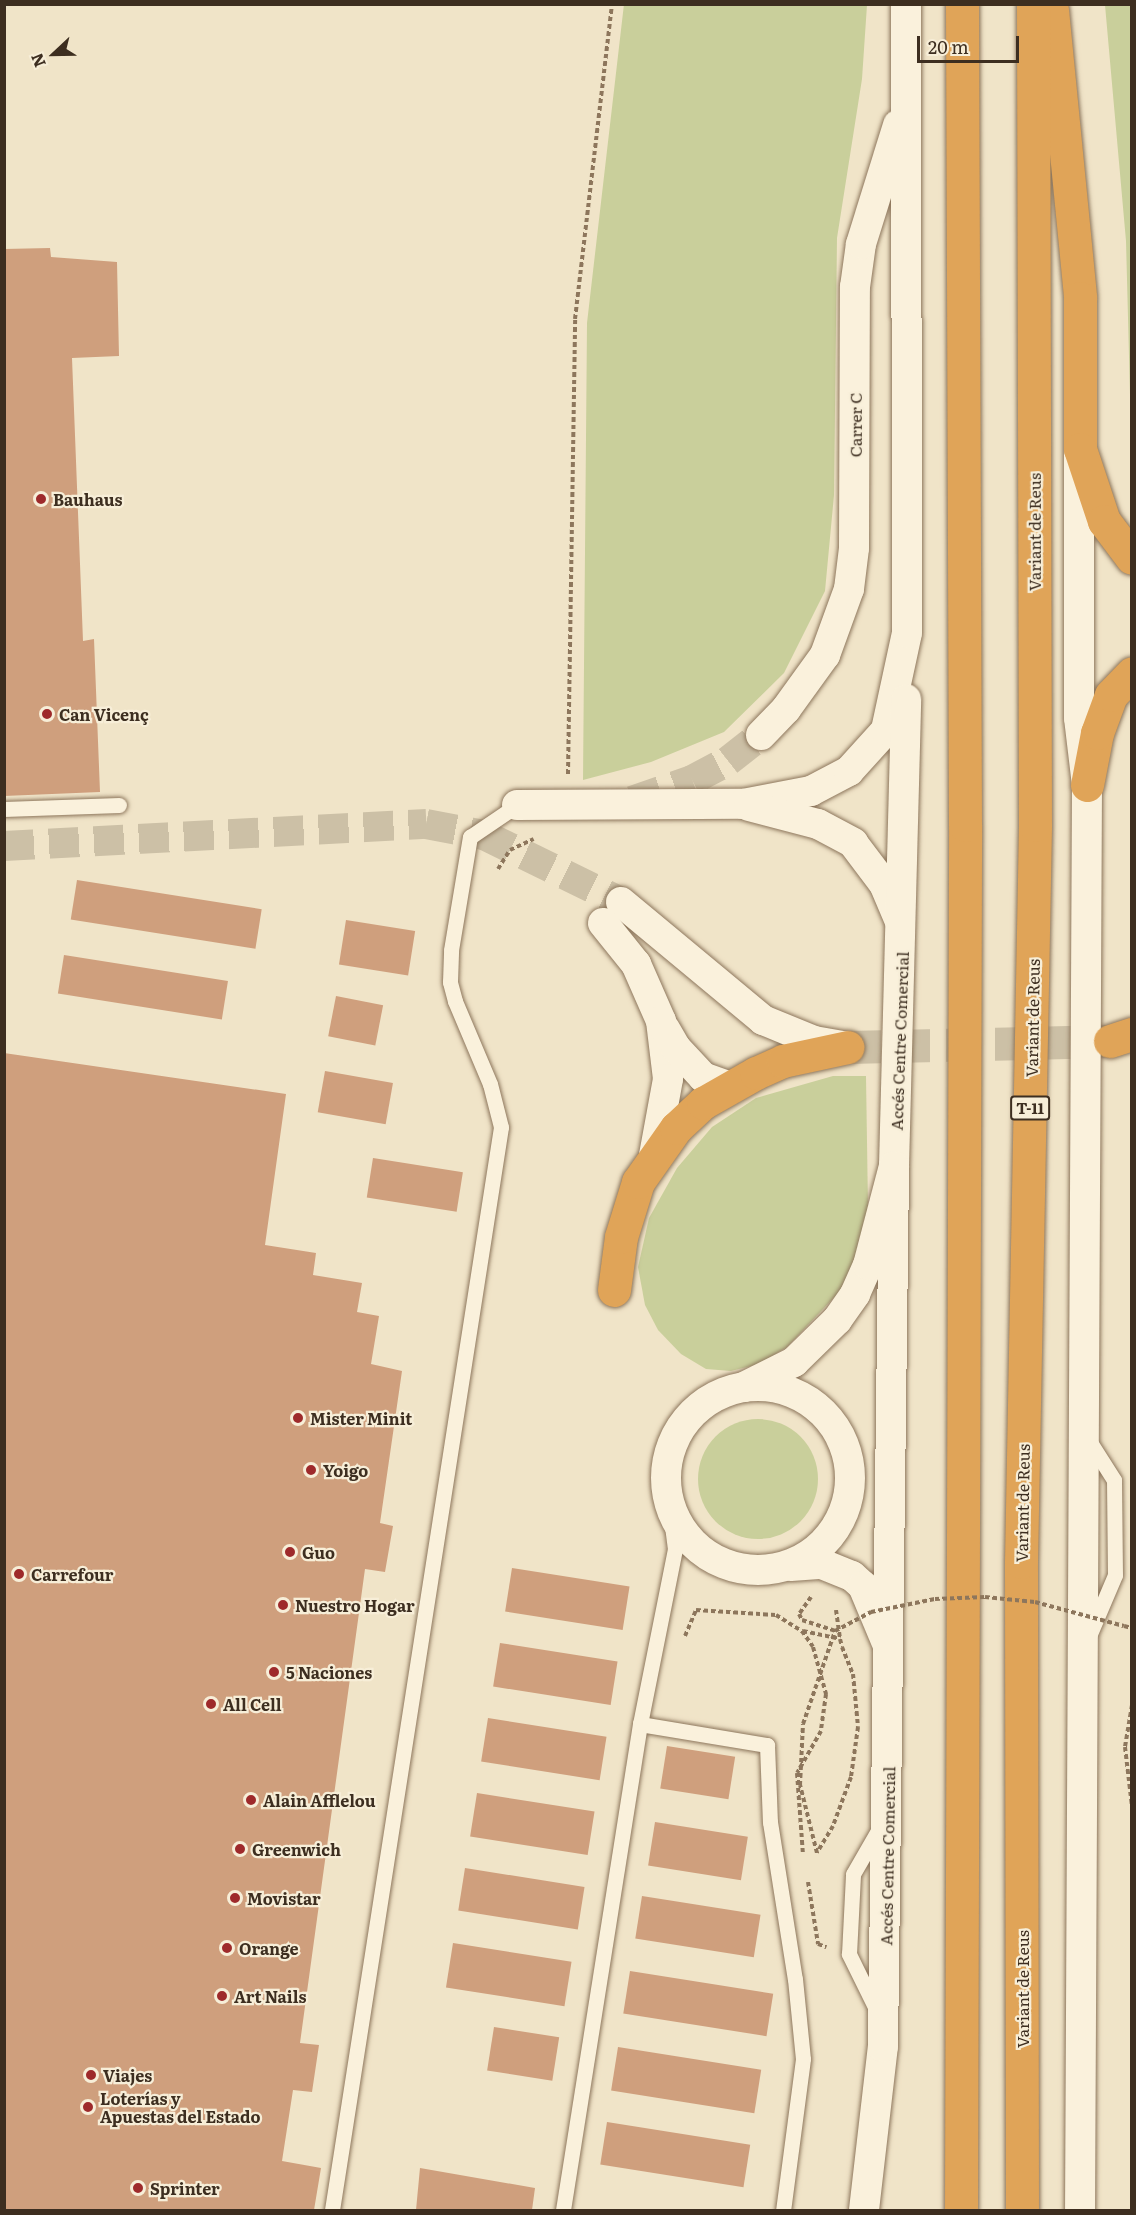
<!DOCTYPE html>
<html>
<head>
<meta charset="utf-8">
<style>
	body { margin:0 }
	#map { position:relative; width:1136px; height:2215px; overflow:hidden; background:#f0e4c8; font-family:Literata,serif }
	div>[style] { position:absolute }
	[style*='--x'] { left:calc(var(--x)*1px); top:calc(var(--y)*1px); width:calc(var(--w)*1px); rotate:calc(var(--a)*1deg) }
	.green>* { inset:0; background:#c9cf9b }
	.round { border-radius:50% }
	.building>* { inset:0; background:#cf9f7d; transform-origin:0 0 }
	.street-tunnel>* { height:30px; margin-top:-15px; transform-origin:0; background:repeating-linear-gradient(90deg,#ccc0a6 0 30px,transparent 0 45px) }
	.highway-tunnel>* { height:33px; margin-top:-16.5px; transform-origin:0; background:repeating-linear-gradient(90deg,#ccc0a6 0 33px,transparent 0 49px) }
	.path>* { height:4px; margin-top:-2px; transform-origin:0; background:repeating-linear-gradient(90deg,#8d765c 0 4.5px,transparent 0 7.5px) }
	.roads { filter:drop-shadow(0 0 2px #8d765c) drop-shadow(0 0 2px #8d765c) }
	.lane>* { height:15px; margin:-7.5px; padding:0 7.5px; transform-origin:7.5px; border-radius:7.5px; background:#faf1dc }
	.street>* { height:30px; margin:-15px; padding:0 15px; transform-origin:15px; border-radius:15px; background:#faf1dc }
	.street>.ring { margin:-15px; padding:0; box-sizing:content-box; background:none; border:30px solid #faf1dc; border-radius:50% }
	.highway>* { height:33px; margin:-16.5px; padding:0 16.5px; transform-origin:16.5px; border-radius:16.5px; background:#e0a458 }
	.path-bridge>* { height:4px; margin-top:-2px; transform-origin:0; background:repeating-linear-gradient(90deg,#8d765c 0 4.5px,transparent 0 7.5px) }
	.dots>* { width:16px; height:16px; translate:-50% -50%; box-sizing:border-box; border:3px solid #f7eed8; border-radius:50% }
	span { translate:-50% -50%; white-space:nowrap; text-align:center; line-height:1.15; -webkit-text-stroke:4.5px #f7eed8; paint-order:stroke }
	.shield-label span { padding:2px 4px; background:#f7eed8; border:2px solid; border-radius:4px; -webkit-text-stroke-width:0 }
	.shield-label { font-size:15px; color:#3d2e20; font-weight:700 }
	.street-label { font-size:16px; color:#3d2e20 }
	.poi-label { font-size:16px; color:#3d2e20; font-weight:700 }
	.left { translate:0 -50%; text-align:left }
	.frame { position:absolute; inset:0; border:6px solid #3d2e20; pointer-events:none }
	.north { position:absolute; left:24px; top:24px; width:60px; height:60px; -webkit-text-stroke:4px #f7eed8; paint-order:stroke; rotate:248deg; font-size:16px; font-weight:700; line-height:24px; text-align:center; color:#3d2e20 }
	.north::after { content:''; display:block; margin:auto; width:21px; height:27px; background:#3d2e20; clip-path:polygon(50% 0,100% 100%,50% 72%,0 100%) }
	.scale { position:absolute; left:917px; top:36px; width:102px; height:27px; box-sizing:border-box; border:3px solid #3d2e20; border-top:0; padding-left:8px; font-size:18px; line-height:21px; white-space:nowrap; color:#3d2e20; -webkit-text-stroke:4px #f7eed8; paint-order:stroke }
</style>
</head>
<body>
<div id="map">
	<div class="green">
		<i style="clip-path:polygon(624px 4px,867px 5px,862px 79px,837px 238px,834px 495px,825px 591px,784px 673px,724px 732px,651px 762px,583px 780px,587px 323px)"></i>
		<i style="clip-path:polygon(1105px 5px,1131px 5px,1131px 433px,1126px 241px)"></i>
		<i style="clip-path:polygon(833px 1076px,866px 1076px,868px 1207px,861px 1246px,842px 1289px,787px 1347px,759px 1364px,731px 1371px,706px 1369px,681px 1354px,658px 1330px,645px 1305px,638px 1267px,649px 1218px,677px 1168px,712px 1127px,756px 1098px)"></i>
		<i class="round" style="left:698px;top:1419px;width:120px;height:120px"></i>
	</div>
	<div class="building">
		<i style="clip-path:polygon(50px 248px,51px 257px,117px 262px,119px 356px,72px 358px,83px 641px,94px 639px,100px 792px,4px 796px,4px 249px)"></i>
		<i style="left:77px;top:880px;width:187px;height:40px;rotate:9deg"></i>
		<i style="left:346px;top:920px;width:70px;height:45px;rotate:9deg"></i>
		<i style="left:64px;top:955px;width:166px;height:39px;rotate:9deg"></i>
		<i style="left:336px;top:996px;width:48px;height:41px;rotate:11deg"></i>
		<i style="clip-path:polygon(4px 1053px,286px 1094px,265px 1245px,316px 1253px,313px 1275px,362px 1283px,357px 1312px,379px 1316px,371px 1364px,402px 1371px,380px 1523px,393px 1526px,385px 1572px,365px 1569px,300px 2043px,319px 2045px,312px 2092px,293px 2090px,282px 2161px,321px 2168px,314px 2210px,4px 2210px)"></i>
		<i style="left:325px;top:1071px;width:69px;height:42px;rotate:10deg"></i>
		<i style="left:373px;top:1158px;width:91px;height:40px;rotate:9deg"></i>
		<i style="left:512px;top:1568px;width:119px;height:44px;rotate:9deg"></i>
		<i style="left:500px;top:1643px;width:119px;height:44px;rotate:9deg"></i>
		<i style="left:488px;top:1718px;width:120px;height:44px;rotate:9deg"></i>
		<i style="left:667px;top:1746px;width:69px;height:43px;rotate:9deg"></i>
		<i style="left:477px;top:1793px;width:119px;height:44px;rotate:9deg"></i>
		<i style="left:655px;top:1822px;width:94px;height:44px;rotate:9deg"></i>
		<i style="left:465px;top:1868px;width:121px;height:43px;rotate:9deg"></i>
		<i style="left:642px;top:1896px;width:120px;height:43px;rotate:9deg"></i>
		<i style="left:453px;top:1943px;width:120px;height:45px;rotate:9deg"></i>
		<i style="left:630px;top:1971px;width:145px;height:43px;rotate:9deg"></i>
		<i style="left:494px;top:2027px;width:66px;height:44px;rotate:9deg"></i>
		<i style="left:618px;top:2047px;width:145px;height:44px;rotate:9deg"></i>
		<i style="left:607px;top:2122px;width:145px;height:43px;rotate:9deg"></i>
		<i style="clip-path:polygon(420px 2168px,535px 2188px,532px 2210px,416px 2210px)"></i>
	</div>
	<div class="street-tunnel">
		<i style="--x:632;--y:801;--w:64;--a:-19.3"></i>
		<i style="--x:692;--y:780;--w:41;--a:-27.8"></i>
		<i style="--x:728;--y:761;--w:42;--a:-38.2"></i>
		<i style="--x:4;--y:846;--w:423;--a:-3"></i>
		<i style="--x:426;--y:824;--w:59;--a:10.7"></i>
		<i style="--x:484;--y:835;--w:153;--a:26.1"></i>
	</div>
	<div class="highway-tunnel">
		<i style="--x:848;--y:1047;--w:262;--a:-1.3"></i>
	</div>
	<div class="path">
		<i style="--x:568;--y:774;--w:455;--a:-89.1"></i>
		<i style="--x:575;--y:319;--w:317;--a:-83.3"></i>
		<i style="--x:498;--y:869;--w:22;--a:-58"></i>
		<i style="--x:510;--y:850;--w:26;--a:-25"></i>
		<i style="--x:811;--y:1597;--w:21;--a:125"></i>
		<i style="--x:799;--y:1614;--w:7;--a:63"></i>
		<i style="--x:802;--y:1620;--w:35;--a:18"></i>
		<i style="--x:836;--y:1610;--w:29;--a:82"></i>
		<i style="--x:1124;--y:1626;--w:8;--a:14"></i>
		<i style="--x:803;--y:1631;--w:38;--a:12"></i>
		<i style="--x:840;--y:1639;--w:8;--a:76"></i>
		<i style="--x:685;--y:1636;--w:28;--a:-67"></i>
		<i style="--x:696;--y:1610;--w:80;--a:3.6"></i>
		<i style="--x:776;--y:1615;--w:31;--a:32"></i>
		<i style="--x:802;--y:1631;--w:19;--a:55"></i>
		<i style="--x:813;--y:1647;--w:49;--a:74.5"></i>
		<i style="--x:826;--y:1694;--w:37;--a:98"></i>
		<i style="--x:821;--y:1731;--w:48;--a:119.7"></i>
		<i style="--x:797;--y:1773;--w:81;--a:85.8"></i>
		<i style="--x:1132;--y:1705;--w:43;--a:99.5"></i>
		<i style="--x:1125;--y:1747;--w:60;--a:83.3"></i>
		<i style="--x:808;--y:1882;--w:63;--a:80.8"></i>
		<i style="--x:818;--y:1944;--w:9;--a:21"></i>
	</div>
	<div class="roads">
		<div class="lane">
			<i style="--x:4;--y:809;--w:115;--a:-2"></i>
			<i style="--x:1088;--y:1439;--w:49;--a:57.6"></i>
			<i style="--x:1114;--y:1480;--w:95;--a:89.4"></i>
			<i style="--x:1115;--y:1575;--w:64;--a:113"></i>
			<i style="--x:640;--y:1724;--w:129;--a:9.4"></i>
			<i style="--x:767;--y:1745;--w:77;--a:87.8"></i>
			<i style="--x:770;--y:1822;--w:159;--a:81"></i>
			<i style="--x:795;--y:1979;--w:80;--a:84.3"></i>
			<i style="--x:803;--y:2059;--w:152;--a:97.5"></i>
			<i style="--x:877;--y:2011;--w:64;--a:-116.2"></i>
			<i style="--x:849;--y:1954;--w:80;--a:-87.1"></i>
			<i style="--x:853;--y:1874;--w:54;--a:-60.1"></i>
			<i style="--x:332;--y:2210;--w:1096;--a:-81.13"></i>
			<i style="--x:501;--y:1127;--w:44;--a:-104.3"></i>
			<i style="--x:490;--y:1084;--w:90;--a:-112.9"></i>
			<i style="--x:455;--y:1001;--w:20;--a:-105"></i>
			<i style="--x:450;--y:982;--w:32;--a:-88"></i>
			<i style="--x:451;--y:950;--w:115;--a:-80.5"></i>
			<i style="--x:470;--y:837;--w:57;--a:-34.2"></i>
			<i style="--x:563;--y:2210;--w:492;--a:-81"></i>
			<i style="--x:640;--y:1724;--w:178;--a:-78.7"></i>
			<i style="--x:675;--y:1549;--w:46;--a:-97.4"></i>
		</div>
		<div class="street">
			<i style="--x:1079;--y:455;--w:263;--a:90"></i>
			<i style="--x:1079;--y:718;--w:67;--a:83.2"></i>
			<i style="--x:1087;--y:785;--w:1425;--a:90.28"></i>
			<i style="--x:761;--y:735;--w:36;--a:-46"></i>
			<i style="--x:786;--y:709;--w:67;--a:-54.2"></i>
			<i style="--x:825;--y:655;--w:70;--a:-70"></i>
			<i style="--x:849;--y:589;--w:41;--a:-83"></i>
			<i style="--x:854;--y:548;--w:261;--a:-89.8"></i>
			<i style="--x:855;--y:287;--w:43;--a:-82.1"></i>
			<i style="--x:861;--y:244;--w:125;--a:-72.7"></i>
			<i style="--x:517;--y:805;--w:226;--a:-0.3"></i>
			<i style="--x:743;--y:804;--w:69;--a:-10.8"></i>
			<i style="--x:811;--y:791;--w:43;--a:-27.8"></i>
			<i style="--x:849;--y:771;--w:55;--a:-47.9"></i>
			<i style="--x:886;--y:730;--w:99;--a:-77.8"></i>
			<i style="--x:907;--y:633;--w:629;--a:-90.09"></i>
			<i style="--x:749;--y:806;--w:71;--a:14.6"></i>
			<i style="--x:818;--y:824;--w:40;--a:28"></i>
			<i style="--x:853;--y:843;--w:51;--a:52.9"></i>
			<i style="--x:884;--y:884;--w:38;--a:67"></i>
			<i style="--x:621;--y:902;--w:185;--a:39.7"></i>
			<i style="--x:763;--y:1020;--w:55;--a:22.4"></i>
			<i style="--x:814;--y:1041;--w:35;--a:10"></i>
			<i style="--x:603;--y:923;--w:53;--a:51.2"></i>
			<i style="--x:636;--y:964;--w:62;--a:66.3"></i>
			<i style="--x:661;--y:1021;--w:58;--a:83.1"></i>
			<i style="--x:668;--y:1079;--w:77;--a:100.4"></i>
			<i style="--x:665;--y:1029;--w:22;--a:60"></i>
			<i style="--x:676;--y:1048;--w:40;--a:47"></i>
			<i style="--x:703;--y:1077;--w:29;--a:20"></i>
			<i class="ring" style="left:666px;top:1386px;width:154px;height:154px"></i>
			<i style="--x:744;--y:1387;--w:56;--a:-26.6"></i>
			<i style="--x:794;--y:1362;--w:60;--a:-44.3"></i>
			<i style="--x:837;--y:1320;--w:32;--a:-55"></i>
			<i style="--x:855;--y:1294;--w:32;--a:-66"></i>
			<i style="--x:868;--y:1265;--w:102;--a:-75.3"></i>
			<i style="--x:894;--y:1166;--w:467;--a:-88.5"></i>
			<i style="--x:791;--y:1566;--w:31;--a:-4"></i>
			<i style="--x:822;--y:1564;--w:32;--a:22"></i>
			<i style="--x:852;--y:1576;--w:15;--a:42"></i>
			<i style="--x:863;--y:1586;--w:60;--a:67.3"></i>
			<i style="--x:864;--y:2210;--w:164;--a:-83.4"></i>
			<i style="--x:883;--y:2047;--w:881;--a:-89.28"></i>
		</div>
		<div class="highway">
			<i style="--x:1052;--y:10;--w:289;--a:84.4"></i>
			<i style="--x:1080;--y:298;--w:151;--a:90"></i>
			<i style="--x:1080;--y:449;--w:76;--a:71.6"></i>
			<i style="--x:1104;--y:521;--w:46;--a:52.9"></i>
			<i style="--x:1087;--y:785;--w:53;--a:-79.1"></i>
			<i style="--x:1097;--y:733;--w:40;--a:-69.8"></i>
			<i style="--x:1111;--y:695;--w:30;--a:-46"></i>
			<i style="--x:1110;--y:1041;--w:23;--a:-18"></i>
			<i style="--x:614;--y:1290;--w:53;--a:-82.5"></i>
			<i style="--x:621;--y:1237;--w:58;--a:-72.8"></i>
			<i style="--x:638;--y:1182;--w:66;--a:-54.9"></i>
			<i style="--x:676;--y:1128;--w:37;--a:-43"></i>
			<i style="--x:703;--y:1103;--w:61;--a:-29.5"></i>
			<i style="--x:756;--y:1073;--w:30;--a:-24"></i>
			<i style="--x:783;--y:1061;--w:66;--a:-12.2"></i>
			<i style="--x:961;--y:2210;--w:1385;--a:-89.83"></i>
			<i style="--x:965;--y:825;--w:821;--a:-90.21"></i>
			<i style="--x:1022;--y:2210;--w:648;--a:-90.09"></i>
			<i style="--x:1021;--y:1562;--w:737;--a:-88.91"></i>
			<i style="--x:1035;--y:825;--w:821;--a:-90.14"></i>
		</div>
	</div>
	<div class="path-bridge">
		<i style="--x:842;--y:1647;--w:29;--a:68"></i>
		<i style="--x:853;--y:1674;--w:53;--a:84.6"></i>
		<i style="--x:858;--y:1727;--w:50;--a:98"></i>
		<i style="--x:851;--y:1777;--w:52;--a:110.2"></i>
		<i style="--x:833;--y:1826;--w:31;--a:121"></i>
		<i style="--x:817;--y:1853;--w:70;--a:-104"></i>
		<i style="--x:800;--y:1785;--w:61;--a:-87.2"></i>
		<i style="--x:803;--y:1724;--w:98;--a:-71"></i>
		<i style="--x:835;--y:1631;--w:41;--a:-27.8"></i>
		<i style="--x:871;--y:1612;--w:65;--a:-11.5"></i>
		<i style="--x:935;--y:1599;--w:50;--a:-2.3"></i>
		<i style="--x:985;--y:1597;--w:50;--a:5.7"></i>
		<i style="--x:1035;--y:1602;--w:92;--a:15.1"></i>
	</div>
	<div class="dots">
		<i style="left:41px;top:499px;background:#9e2a2b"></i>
		<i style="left:47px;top:714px;background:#9e2a2b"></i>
		<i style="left:298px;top:1418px;background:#9e2a2b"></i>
		<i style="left:311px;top:1470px;background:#9e2a2b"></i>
		<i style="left:290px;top:1552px;background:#9e2a2b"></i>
		<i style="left:19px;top:1574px;background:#9e2a2b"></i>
		<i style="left:283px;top:1605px;background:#9e2a2b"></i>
		<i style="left:274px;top:1672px;background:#9e2a2b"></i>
		<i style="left:211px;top:1704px;background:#9e2a2b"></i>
		<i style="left:251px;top:1800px;background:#9e2a2b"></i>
		<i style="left:240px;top:1849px;background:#9e2a2b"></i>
		<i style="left:235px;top:1898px;background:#9e2a2b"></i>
		<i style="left:227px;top:1948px;background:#9e2a2b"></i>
		<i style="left:222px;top:1996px;background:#9e2a2b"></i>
		<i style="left:91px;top:2075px;background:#9e2a2b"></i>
		<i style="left:88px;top:2107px;background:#9e2a2b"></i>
		<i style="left:138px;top:2188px;background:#9e2a2b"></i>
	</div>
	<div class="shield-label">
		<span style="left:1030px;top:1108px">T-11</span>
	</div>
	<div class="street-label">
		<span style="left:855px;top:425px;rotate:-90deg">Carrer C</span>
		<span style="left:1034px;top:532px;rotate:-90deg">Variant de Reus</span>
		<span style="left:1032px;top:1018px;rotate:-89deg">Variant de Reus</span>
		<span style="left:899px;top:1041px;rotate:-88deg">Accés Centre Comercial</span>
		<span style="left:1022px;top:1503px;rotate:-89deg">Variant de Reus</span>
		<span style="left:887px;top:1856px;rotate:-89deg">Accés Centre Comercial</span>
		<span style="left:1022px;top:1989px;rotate:-90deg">Variant de Reus</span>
	</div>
	<div class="poi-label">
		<span class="left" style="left:53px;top:499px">Bauhaus</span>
		<span class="left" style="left:59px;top:714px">Can Vicenç</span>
		<span class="left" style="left:310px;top:1418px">Mister Minit</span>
		<span class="left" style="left:323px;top:1470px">Yoigo</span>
		<span class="left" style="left:302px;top:1552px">Guo</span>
		<span class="left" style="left:31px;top:1574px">Carrefour</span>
		<span class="left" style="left:295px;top:1605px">Nuestro Hogar</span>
		<span class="left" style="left:286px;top:1672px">5 Naciones</span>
		<span class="left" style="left:223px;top:1704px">All Cell</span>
		<span class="left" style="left:263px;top:1800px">Alain Afflelou</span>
		<span class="left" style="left:252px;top:1849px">Greenwich</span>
		<span class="left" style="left:247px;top:1898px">Movistar</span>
		<span class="left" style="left:239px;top:1948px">Orange</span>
		<span class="left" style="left:234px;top:1996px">Art Nails</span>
		<span class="left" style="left:103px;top:2075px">Viajes</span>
		<span class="left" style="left:100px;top:2107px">Loterías y<br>Apuestas del Estado</span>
		<span class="left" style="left:150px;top:2188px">Sprinter</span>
	</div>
	<div class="frame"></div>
	<div class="north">N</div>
	<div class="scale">20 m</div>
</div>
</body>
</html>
